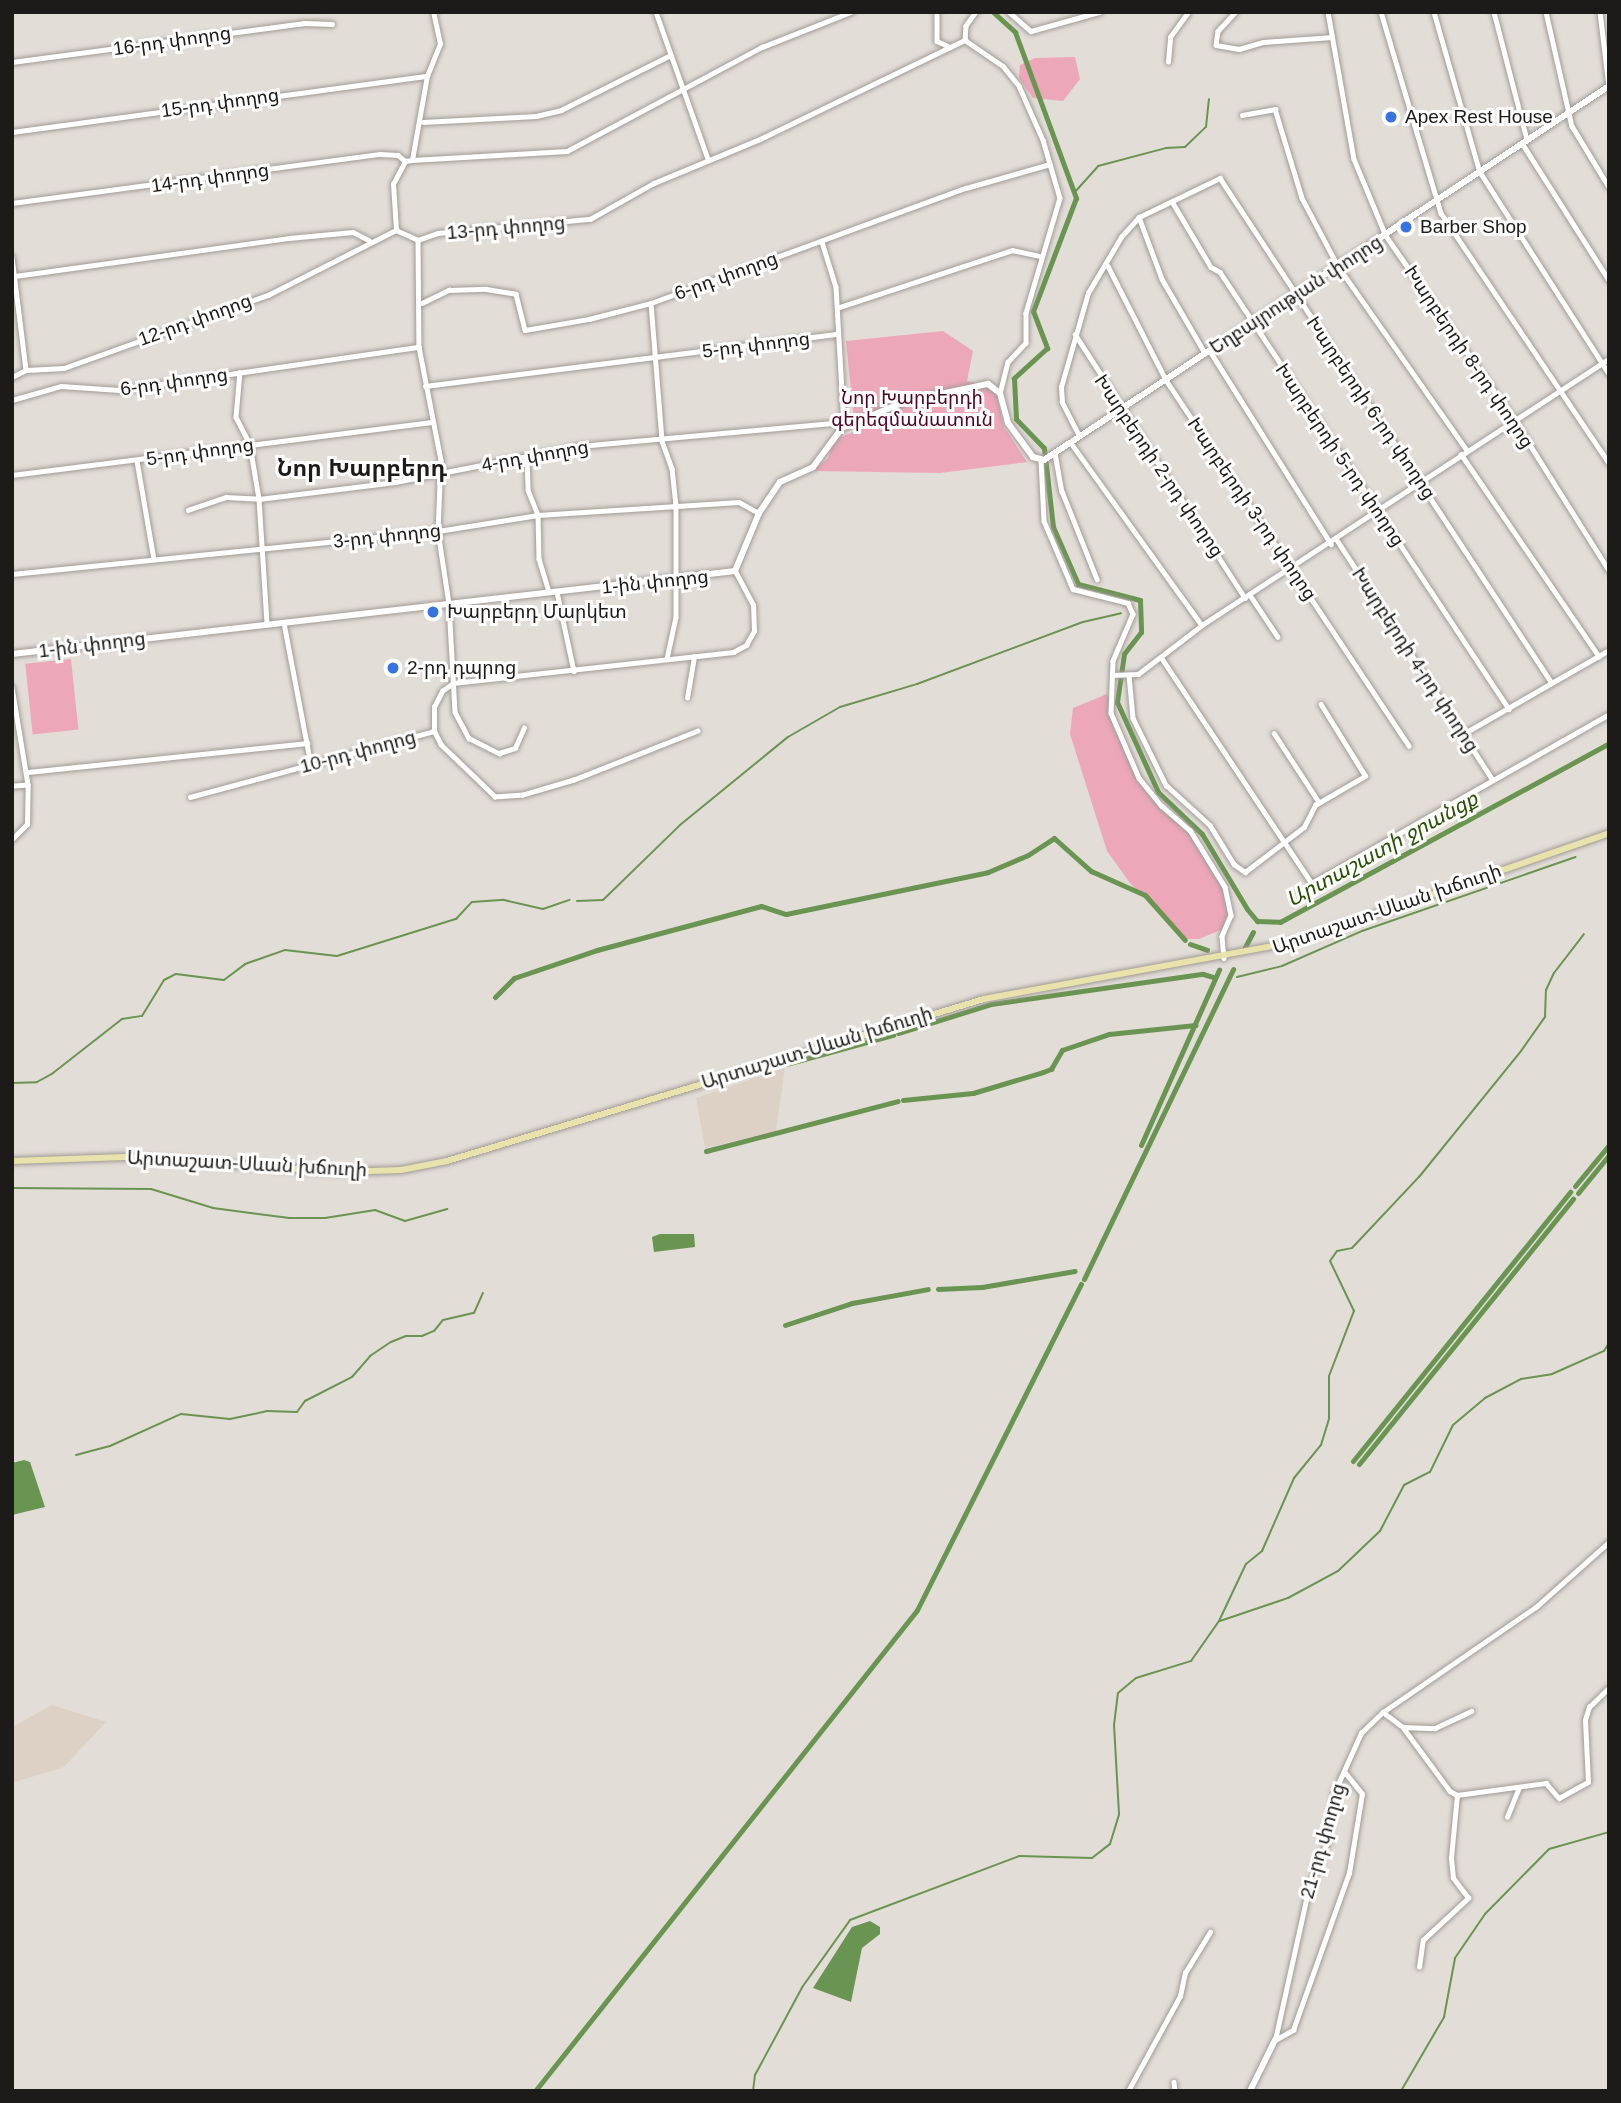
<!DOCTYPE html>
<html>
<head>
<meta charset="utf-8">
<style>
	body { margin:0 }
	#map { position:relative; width:1621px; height:2103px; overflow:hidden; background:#e3ddd8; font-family:Helvetica,"Noto Sans Armenian",sans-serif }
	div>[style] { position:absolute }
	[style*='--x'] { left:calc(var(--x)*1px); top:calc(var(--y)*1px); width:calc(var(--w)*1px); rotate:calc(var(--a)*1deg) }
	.built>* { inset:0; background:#ddd1c6 }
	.green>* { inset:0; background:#eca7b9; transform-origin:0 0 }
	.water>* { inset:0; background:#6a9451 }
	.stream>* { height:2px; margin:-1px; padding:0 1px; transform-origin:1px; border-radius:1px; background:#6a9451 }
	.canal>* { height:5px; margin:-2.5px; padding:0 2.5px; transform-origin:2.5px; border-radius:2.5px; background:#6a9451 }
	.roads { filter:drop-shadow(0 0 2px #a19b96) drop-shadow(0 0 2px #a19b96) }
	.street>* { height:4.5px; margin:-2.25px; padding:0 2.25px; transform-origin:2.25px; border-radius:2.25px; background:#fff }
	.secondary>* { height:6px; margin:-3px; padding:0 3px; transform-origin:3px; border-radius:3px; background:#fff }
	.primary>* { height:6px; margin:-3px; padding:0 3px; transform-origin:3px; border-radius:3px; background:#e9e2ac }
	.dots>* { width:19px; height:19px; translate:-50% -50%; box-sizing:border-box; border:4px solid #fff; border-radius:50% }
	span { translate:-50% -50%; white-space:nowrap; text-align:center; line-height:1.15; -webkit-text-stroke:6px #fff; paint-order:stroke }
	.street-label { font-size:19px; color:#1d1b19 }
	.poi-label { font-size:19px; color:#1d1b19 }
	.left { translate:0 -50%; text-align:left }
	.park-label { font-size:19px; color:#4f0325 }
	.water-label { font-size:21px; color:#295005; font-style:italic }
	.quarter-label { font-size:23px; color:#1d1b19; font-weight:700 }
	.frame { position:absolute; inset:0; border:14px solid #1d1b19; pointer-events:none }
</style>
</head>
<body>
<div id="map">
	<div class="built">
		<i style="clip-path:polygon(785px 1068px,776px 1131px,705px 1148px,696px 1098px)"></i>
		<i style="clip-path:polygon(52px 1705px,106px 1722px,64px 1767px,12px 1783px,12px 1727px)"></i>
	</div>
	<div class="green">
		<i style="clip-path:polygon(1075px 57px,1080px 79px,1063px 101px,1033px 98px,1019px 78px,1020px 65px,1035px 58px)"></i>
		<i style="clip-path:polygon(943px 331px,973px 351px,967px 381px,995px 388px,1004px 427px,1027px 462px,940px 473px,813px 471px,828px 458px,833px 441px,855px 431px,846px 341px)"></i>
		<i style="left:71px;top:659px;width:71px;height:46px;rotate:84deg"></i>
		<i style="clip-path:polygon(1107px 694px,1134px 769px,1159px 806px,1191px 828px,1218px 876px,1230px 911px,1223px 929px,1199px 939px,1184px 939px,1130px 883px,1107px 851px,1070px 734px,1073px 708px)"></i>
	</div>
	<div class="water">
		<i style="clip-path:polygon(660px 1234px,694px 1234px,695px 1247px,654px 1252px,652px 1237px)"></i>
		<i style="clip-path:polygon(24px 1460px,30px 1462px,45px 1507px,12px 1515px,12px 1463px)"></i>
		<i style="clip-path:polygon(870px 1921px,880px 1927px,880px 1934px,862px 1948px,851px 2002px,813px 1988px,852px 1927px)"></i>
	</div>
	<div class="stream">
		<i style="--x:1074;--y:193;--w:36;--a:-48"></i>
		<i style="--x:1098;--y:166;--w:70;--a:-14.8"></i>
		<i style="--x:1166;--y:148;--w:19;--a:-3"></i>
		<i style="--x:1185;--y:147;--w:29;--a:-44"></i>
		<i style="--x:1206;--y:127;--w:28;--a:-84"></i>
		<i style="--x:577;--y:901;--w:26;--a:-2"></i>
		<i style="--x:603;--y:900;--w:107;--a:-44.2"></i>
		<i style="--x:680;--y:825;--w:139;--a:-39.2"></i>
		<i style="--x:788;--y:737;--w:60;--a:-30"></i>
		<i style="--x:840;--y:707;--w:80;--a:-16.6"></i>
		<i style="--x:917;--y:684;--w:177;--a:-20.5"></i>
		<i style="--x:1083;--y:622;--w:39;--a:-13"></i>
		<i style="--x:1237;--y:977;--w:46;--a:-13.7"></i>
		<i style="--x:1282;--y:966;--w:87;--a:-23.6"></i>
		<i style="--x:1362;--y:931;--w:226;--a:-19.1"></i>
		<i style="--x:12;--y:1083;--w:25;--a:-2"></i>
		<i style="--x:37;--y:1082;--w:18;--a:-29"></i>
		<i style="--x:53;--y:1073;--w:88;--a:-38"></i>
		<i style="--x:122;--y:1019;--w:20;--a:-9"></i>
		<i style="--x:142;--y:1016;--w:42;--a:-58.6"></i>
		<i style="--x:164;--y:980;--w:13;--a:-27"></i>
		<i style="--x:176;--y:974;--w:48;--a:7.1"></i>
		<i style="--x:224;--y:980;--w:26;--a:-37"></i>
		<i style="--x:245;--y:964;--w:42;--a:-19.3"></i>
		<i style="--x:285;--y:950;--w:52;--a:6.6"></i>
		<i style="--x:337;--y:956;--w:125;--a:-17.3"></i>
		<i style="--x:456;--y:919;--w:23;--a:-47"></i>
		<i style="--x:472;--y:902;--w:32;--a:-4"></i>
		<i style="--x:504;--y:900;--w:40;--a:13"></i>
		<i style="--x:543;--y:909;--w:28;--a:-19"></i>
		<i style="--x:12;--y:1188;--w:139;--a:0.4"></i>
		<i style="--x:151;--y:1189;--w:65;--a:17"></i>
		<i style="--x:213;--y:1208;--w:77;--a:7.5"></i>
		<i style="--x:289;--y:1218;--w:36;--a:0"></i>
		<i style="--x:325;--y:1218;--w:51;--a:-9.1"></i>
		<i style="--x:375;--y:1210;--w:32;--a:20"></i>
		<i style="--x:405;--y:1221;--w:44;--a:-15.9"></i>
		<i style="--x:76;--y:1455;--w:35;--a:-15"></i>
		<i style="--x:110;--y:1446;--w:78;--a:-24.3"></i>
		<i style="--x:181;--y:1414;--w:49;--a:5.8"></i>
		<i style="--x:230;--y:1419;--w:38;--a:-12"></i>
		<i style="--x:267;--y:1411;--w:30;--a:2"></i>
		<i style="--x:297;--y:1412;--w:14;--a:-54"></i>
		<i style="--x:305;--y:1401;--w:53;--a:-27.1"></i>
		<i style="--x:352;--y:1377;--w:28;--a:-49"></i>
		<i style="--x:370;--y:1356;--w:25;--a:-34"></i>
		<i style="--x:391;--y:1342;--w:16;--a:-22"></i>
		<i style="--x:406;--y:1336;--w:16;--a:0"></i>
		<i style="--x:422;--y:1336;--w:13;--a:-23"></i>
		<i style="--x:434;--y:1331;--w:14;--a:-51"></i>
		<i style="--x:443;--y:1320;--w:32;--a:-13"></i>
		<i style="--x:474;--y:1313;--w:22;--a:-66"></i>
		<i style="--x:1220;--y:1621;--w:72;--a:-18.7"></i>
		<i style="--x:1288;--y:1598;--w:57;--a:-28.4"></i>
		<i style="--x:1338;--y:1571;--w:58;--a:-43.6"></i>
		<i style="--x:1380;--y:1531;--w:52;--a:-62.4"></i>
		<i style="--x:1404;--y:1485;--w:29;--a:-27"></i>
		<i style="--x:1430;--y:1472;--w:52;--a:-63.9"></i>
		<i style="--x:1453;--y:1425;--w:42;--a:-40.2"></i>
		<i style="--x:1485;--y:1398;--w:41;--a:-27.8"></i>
		<i style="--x:1521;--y:1379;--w:31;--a:-9"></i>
		<i style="--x:1552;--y:1374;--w:57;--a:-23.9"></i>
		<i style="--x:1604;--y:1351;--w:9;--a:-58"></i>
		<i style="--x:753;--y:2091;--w:16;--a:-83"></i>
		<i style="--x:755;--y:2075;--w:101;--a:-61.7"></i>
		<i style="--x:803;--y:1986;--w:81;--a:-54.5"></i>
		<i style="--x:850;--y:1920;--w:181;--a:-20.7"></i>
		<i style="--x:1019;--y:1856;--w:73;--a:1.6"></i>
		<i style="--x:1092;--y:1858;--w:23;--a:-38"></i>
		<i style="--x:1110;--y:1844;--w:31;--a:-73"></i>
		<i style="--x:1119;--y:1814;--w:89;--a:-93.2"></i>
		<i style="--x:1114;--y:1725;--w:32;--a:-83"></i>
		<i style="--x:1118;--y:1693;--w:23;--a:-40"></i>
		<i style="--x:1136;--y:1678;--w:58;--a:-17.2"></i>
		<i style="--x:1191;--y:1661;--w:49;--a:-55"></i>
		<i style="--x:1219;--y:1621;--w:63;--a:-64.7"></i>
		<i style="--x:1246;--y:1564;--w:21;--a:-39"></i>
		<i style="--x:1262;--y:1551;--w:80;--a:-66.3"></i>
		<i style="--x:1294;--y:1478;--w:43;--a:-50.7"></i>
		<i style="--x:1321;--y:1445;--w:28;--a:-73"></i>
		<i style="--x:1329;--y:1418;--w:42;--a:-90"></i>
		<i style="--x:1329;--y:1376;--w:70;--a:-69"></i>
		<i style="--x:1354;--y:1311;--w:55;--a:-115.6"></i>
		<i style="--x:1330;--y:1261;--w:12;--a:-55"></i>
		<i style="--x:1337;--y:1251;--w:15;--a:-11"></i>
		<i style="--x:1352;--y:1248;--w:98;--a:-46.7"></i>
		<i style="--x:1419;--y:1177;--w:162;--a:-51"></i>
		<i style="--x:1521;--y:1051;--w:42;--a:-54.8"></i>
		<i style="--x:1545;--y:1017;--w:27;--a:-88"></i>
		<i style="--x:1546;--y:990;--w:19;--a:-65"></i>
		<i style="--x:1554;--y:973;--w:49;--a:-52.4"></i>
		<i style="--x:1401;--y:2091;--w:86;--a:-59.8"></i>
		<i style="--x:1444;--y:2017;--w:60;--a:-79.4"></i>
		<i style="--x:1455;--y:1958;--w:53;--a:-55.7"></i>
		<i style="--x:1485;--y:1914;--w:91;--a:-45.4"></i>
		<i style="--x:1549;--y:1849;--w:62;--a:-15.8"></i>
	</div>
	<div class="canal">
		<i style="--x:993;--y:12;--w:30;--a:42"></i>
		<i style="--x:1015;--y:32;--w:177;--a:69.8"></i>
		<i style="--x:1076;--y:198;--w:121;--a:110.8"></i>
		<i style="--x:1033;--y:311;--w:40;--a:69"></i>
		<i style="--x:1047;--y:348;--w:45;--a:137.7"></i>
		<i style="--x:1014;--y:378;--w:41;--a:87.2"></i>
		<i style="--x:1016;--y:419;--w:40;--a:46"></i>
		<i style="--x:1044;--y:448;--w:80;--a:83.5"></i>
		<i style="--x:1053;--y:527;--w:62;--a:66.3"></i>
		<i style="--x:1078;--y:584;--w:64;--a:14.5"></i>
		<i style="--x:1140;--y:600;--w:32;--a:88"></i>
		<i style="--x:1141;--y:632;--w:28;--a:128"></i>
		<i style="--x:1124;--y:654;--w:49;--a:98.3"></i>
		<i style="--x:1117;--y:702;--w:99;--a:65.5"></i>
		<i style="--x:1158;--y:792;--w:61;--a:43.7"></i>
		<i style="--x:1202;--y:834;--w:87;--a:59"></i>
		<i style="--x:1247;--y:909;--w:16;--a:50"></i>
		<i style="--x:1257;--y:921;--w:23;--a:2"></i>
		<i style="--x:1280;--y:922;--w:375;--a:-28.5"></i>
		<i style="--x:1190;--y:944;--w:18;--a:19"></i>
		<i style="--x:1245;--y:947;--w:17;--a:-62"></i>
		<i style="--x:495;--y:997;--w:27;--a:-45"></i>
		<i style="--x:514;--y:978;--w:88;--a:-18.6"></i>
		<i style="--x:597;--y:950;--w:170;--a:-15"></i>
		<i style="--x:761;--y:906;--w:26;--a:18"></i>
		<i style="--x:786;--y:914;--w:206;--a:-11.7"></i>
		<i style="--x:988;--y:872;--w:43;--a:-23"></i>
		<i style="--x:1028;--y:855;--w:31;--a:-33"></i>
		<i style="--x:1054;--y:838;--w:50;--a:41.7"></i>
		<i style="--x:1091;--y:871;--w:59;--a:24"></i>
		<i style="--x:1145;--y:895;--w:60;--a:48.4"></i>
		<i style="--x:898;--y:1033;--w:97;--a:-17.3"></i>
		<i style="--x:991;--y:1004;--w:214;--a:-8.1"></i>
		<i style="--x:1203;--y:974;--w:10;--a:17"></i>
		<i style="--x:786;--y:1064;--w:111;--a:-15.2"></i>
		<i style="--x:903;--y:1100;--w:70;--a:-5.7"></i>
		<i style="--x:973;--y:1093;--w:73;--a:-16.7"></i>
		<i style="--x:1043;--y:1072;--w:9;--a:-21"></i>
		<i style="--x:1051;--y:1069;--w:22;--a:-60"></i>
		<i style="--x:1062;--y:1050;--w:50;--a:-18.8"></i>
		<i style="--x:1109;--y:1034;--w:87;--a:-5.9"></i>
		<i style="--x:1141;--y:1145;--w:192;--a:-66"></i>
		<i style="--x:706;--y:1151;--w:198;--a:-14.6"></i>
		<i style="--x:1575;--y:1186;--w:53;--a:-50.3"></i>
		<i style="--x:1578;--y:1193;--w:49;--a:-50.8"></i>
		<i style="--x:1084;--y:1279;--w:344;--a:-64.3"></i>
		<i style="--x:938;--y:1289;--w:44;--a:-2.6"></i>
		<i style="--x:982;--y:1287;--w:94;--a:-9.8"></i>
		<i style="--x:785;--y:1325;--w:71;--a:-18.2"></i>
		<i style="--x:852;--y:1303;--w:77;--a:-10.4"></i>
		<i style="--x:1353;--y:1461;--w:346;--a:-51.1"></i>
		<i style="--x:1359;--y:1464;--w:341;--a:-51.1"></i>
		<i style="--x:535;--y:2091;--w:614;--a:-51.54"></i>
		<i style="--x:917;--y:1610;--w:365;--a:-63.3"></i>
	</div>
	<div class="roads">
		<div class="street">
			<i style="--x:656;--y:12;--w:156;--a:70.5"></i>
			<i style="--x:937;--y:12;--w:29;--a:90"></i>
			<i style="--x:937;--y:41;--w:14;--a:25"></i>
			<i style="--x:976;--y:12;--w:17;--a:126"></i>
			<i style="--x:966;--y:26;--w:14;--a:94"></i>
			<i style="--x:965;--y:40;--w:46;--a:34.4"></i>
			<i style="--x:1003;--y:66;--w:26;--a:51"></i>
			<i style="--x:1019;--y:86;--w:59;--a:66"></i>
			<i style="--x:1043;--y:140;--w:60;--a:73.7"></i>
			<i style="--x:1060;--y:198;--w:120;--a:106.5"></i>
			<i style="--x:1026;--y:313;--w:30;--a:90"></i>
			<i style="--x:1026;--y:343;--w:26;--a:133"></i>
			<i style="--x:1008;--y:362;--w:32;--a:104"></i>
			<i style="--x:1009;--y:12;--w:29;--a:41"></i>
			<i style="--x:1031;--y:31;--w:71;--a:-15.6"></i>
			<i style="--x:1236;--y:12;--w:26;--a:133"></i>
			<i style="--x:1218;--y:31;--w:14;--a:98"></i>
			<i style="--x:1216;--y:45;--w:23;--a:10"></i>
			<i style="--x:1239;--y:49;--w:25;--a:-16"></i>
			<i style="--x:1263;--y:42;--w:69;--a:-4.1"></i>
			<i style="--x:1328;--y:12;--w:149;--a:80"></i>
			<i style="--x:1354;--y:159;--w:83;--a:67.4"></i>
			<i style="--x:1386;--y:236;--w:226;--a:55.1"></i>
			<i style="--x:1515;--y:421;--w:176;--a:57.8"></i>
			<i style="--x:1381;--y:12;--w:210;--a:73.4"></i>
			<i style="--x:1441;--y:213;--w:301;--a:56.1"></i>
			<i style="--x:1434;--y:12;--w:166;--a:74"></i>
			<i style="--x:1480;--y:172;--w:240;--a:57.4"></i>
			<i style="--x:1494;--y:12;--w:132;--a:75.5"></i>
			<i style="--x:1546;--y:12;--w:117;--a:77.2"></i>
			<i style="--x:1572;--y:126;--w:71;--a:58.8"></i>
			<i style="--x:1600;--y:12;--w:75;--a:83.1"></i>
			<i style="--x:12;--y:62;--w:295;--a:-7.6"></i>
			<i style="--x:304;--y:23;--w:28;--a:2"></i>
			<i style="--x:1168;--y:62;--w:25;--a:-85"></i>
			<i style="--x:1170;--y:37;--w:31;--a:-54"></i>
			<i style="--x:1242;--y:115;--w:34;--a:-10"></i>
			<i style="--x:1275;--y:109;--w:93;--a:73.1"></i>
			<i style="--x:1302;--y:198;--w:77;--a:62.1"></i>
			<i style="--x:1338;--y:266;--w:225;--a:55"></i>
			<i style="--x:423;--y:122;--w:113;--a:-3"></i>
			<i style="--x:536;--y:116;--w:26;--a:-13"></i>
			<i style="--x:561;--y:110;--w:121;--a:-26.6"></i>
			<i style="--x:12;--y:132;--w:419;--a:-7.7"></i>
			<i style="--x:1522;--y:143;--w:162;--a:57.6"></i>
			<i style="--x:412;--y:160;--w:155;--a:-3.3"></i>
			<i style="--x:567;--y:151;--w:221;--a:-28.1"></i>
			<i style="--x:762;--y:47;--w:96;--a:-21.5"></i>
			<i style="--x:12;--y:203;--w:371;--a:-7.6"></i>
			<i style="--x:380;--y:154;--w:18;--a:3"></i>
			<i style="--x:398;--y:155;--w:9;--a:41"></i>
			<i style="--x:1173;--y:203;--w:74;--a:59.3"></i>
			<i style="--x:1211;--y:267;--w:10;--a:29"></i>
			<i style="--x:1220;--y:272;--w:524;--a:56.52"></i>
			<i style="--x:1139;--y:217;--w:66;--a:69.6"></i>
			<i style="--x:1162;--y:279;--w:86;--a:59.8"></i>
			<i style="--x:396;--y:230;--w:46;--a:-93.7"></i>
			<i style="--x:393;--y:184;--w:26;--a:-62"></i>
			<i style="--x:405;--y:161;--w:7;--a:-8"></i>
			<i style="--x:412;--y:160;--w:85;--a:-79.9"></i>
			<i style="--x:427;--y:76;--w:35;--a:-68"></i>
			<i style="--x:440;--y:44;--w:33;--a:-102"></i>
			<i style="--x:418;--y:240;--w:107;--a:89.5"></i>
			<i style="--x:419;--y:347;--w:115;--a:79"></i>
			<i style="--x:441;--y:460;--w:71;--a:92.4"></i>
			<i style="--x:438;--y:531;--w:74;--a:81.4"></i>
			<i style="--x:449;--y:604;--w:108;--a:86.8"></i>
			<i style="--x:455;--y:712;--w:30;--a:62"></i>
			<i style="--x:469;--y:738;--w:34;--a:27"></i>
			<i style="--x:499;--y:753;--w:17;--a:-17"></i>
			<i style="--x:515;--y:748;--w:22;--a:-66"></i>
			<i style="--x:822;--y:242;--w:47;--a:72.7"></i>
			<i style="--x:836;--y:287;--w:137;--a:86.7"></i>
			<i style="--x:12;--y:257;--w:114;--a:82.9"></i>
			<i style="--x:1108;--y:266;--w:128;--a:63"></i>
			<i style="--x:1166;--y:380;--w:439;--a:56.4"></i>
			<i style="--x:15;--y:276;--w:277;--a:-7.9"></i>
			<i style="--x:289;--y:238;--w:64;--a:-5.4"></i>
			<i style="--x:353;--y:232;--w:18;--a:27"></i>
			<i style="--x:422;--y:303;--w:30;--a:-26"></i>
			<i style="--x:449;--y:290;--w:37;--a:-2"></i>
			<i style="--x:486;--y:289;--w:30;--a:9"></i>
			<i style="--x:516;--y:294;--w:37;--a:76"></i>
			<i style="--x:525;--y:330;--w:65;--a:-9.8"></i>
			<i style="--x:589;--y:319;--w:64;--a:-14.5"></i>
			<i style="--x:651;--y:303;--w:335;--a:-20.1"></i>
			<i style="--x:966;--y:188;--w:87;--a:-15.9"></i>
			<i style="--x:651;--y:303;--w:138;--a:85.4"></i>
			<i style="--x:662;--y:441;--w:29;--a:70"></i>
			<i style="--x:672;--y:468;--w:36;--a:84"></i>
			<i style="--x:676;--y:504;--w:113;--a:90"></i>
			<i style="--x:676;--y:617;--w:43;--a:102.1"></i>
			<i style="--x:837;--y:308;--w:184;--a:-18.3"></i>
			<i style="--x:1012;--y:250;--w:30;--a:12"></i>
			<i style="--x:1075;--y:334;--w:314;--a:57.2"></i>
			<i style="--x:1210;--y:351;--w:228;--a:57.9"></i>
			<i style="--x:240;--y:372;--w:45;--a:95.1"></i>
			<i style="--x:236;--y:417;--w:31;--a:63"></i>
			<i style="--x:250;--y:445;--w:55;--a:80.5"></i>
			<i style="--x:259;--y:499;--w:125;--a:86.3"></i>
			<i style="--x:12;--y:377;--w:16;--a:-27"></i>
			<i style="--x:26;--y:370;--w:38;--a:-3"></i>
			<i style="--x:64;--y:368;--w:217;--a:-19.7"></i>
			<i style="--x:268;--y:295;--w:144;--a:-26.9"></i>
			<i style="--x:396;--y:230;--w:24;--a:24"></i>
			<i style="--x:418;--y:240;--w:21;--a:-19"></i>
			<i style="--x:438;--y:233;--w:153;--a:-5.3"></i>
			<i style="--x:590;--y:219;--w:73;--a:-29.4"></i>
			<i style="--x:654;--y:183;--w:115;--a:-22.5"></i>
			<i style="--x:760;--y:139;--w:228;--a:-25.8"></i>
			<i style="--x:425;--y:386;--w:414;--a:-7.2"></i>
			<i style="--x:12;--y:400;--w:51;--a:-15.9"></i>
			<i style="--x:61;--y:386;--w:58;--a:3.9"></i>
			<i style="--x:119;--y:390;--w:303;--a:-8.2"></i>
			<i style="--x:1079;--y:436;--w:38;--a:-117"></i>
			<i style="--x:1062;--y:402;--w:15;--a:-94"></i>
			<i style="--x:1061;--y:387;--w:98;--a:-74"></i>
			<i style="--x:1088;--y:293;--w:65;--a:-59.5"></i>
			<i style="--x:1121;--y:237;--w:27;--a:-48"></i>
			<i style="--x:1139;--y:217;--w:90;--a:-25.7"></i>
			<i style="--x:1220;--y:178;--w:604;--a:56.68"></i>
			<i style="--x:1071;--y:443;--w:224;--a:54.3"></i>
			<i style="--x:1055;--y:453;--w:39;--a:80"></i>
			<i style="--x:1062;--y:491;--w:95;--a:68.3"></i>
			<i style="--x:1461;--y:454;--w:245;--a:55.7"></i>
			<i style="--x:527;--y:457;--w:33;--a:88"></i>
			<i style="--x:528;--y:490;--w:27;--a:68"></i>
			<i style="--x:538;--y:515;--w:44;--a:88.7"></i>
			<i style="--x:539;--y:559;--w:34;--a:73"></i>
			<i style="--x:1041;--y:460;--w:61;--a:87.2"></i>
			<i style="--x:1044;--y:521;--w:74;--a:66.9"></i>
			<i style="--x:1073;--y:589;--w:57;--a:14.3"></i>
			<i style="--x:1128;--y:603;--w:12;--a:66"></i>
			<i style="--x:1133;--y:614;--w:51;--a:113.1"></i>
			<i style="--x:1113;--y:661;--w:52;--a:92.2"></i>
			<i style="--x:1111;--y:713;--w:71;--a:66.7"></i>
			<i style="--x:1139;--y:778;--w:36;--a:51"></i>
			<i style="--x:1162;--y:806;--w:37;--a:41"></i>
			<i style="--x:1190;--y:830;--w:67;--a:58.4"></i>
			<i style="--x:1225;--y:887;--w:29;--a:78"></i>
			<i style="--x:1231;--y:915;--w:23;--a:113"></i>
			<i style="--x:1222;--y:936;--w:22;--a:85"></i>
			<i style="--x:137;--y:461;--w:99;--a:80.2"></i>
			<i style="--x:12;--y:475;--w:421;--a:-7.2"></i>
			<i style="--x:188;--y:510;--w:40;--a:-18.9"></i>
			<i style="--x:226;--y:497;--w:33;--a:3"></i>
			<i style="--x:259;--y:499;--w:137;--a:-7.1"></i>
			<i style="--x:395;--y:482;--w:187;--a:-11.1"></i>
			<i style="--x:579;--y:446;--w:266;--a:-5.2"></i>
			<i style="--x:1337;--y:540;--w:286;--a:57"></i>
			<i style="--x:12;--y:574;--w:428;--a:-5.8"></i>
			<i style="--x:438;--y:531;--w:101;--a:-9.1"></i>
			<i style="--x:538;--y:515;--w:201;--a:-3.7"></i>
			<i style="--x:739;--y:502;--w:23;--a:29"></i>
			<i style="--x:557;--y:592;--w:81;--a:77.9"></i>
			<i style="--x:1250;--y:595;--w:50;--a:56.3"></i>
			<i style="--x:284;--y:623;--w:145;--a:79.2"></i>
			<i style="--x:1161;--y:657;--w:272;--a:56.3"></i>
			<i style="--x:1312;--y:883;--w:342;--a:-29.6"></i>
			<i style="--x:1112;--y:675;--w:26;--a:-2"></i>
			<i style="--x:1138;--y:674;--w:81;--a:-37.4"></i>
			<i style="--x:1202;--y:625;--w:486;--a:-33.2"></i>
			<i style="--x:1129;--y:675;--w:43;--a:84.7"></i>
			<i style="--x:1133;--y:718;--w:75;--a:63.8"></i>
			<i style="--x:1166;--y:785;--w:59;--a:42.3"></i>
			<i style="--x:1210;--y:825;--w:46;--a:58.4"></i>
			<i style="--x:1234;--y:864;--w:14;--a:36"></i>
			<i style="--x:1245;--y:872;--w:74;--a:-37.3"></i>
			<i style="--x:1304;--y:827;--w:25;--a:-63"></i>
			<i style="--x:1315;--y:805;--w:58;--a:-30.1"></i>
			<i style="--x:1365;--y:776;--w:84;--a:-121.8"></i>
			<i style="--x:12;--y:687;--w:99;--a:80.7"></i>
			<i style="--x:28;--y:785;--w:16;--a:176"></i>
			<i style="--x:687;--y:698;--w:42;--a:-80.3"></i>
			<i style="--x:698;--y:731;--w:133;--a:158.4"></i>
			<i style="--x:574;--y:780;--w:53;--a:163.6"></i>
			<i style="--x:523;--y:795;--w:28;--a:176"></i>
			<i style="--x:495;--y:797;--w:75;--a:-136.1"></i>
			<i style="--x:441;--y:745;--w:16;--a:-117"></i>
			<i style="--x:434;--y:731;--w:24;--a:-90"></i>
			<i style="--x:434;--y:707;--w:18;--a:-63"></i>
			<i style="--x:442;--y:691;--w:14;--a:-36"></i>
			<i style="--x:453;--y:683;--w:282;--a:-6.3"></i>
			<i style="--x:733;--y:652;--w:15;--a:-28"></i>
			<i style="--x:746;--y:645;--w:16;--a:-60"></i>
			<i style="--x:754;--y:631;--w:26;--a:-92"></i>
			<i style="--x:753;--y:605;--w:38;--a:-118"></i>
			<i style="--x:1274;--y:733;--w:82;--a:56.9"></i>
			<i style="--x:1463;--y:734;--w:168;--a:-29.9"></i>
			<i style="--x:28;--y:772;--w:281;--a:-5.9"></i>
			<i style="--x:190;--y:797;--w:253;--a:-15.1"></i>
			<i style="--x:12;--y:839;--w:21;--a:-45"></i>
			<i style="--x:27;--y:824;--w:39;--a:-89"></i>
			<i style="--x:1383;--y:1712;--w:25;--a:37"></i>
			<i style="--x:1403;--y:1727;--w:79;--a:53.7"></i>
			<i style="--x:1450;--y:1791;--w:8;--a:30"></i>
			<i style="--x:1457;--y:1795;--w:90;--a:-7.7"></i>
			<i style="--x:1546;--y:1783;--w:20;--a:49"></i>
			<i style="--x:1559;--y:1798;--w:33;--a:-29"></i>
			<i style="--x:1588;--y:1782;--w:62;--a:-92.8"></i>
			<i style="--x:1585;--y:1720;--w:14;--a:-73"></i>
			<i style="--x:1589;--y:1707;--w:28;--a:-44"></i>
			<i style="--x:1403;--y:1727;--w:32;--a:2"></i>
			<i style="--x:1435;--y:1728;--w:40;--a:-25"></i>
			<i style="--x:1507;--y:1817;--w:32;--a:-68"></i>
			<i style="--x:1419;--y:1967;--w:27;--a:-82"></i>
			<i style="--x:1423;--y:1940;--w:62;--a:-43"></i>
			<i style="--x:1468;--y:1898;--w:25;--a:-127"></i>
			<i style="--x:1453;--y:1878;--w:20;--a:-96"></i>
			<i style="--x:1451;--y:1858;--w:63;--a:-84.6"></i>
			<i style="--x:1275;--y:2040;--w:157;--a:-77.5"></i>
			<i style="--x:1309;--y:1887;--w:45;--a:-68"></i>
			<i style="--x:1326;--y:1845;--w:53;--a:-81.3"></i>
			<i style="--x:1334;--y:1793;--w:66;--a:-65.8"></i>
			<i style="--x:1361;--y:1733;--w:30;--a:-44"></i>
			<i style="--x:1383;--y:1712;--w:186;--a:-34.5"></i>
			<i style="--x:1536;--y:1607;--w:98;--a:-41.7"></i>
			<i style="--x:1275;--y:2040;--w:21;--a:-29"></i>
			<i style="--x:1293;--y:2030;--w:167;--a:-70.4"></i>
			<i style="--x:1349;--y:1873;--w:80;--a:-80.7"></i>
			<i style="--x:1362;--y:1794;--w:28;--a:-129"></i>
			<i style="--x:1174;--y:2082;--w:9;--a:84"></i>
			<i style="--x:1128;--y:2091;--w:108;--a:-61.3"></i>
			<i style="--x:1180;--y:1996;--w:24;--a:-78"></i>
			<i style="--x:1185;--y:1973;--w:48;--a:-58.6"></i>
		</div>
		<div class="secondary">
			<i style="--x:12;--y:654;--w:728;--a:-6.55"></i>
			<i style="--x:735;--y:571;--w:63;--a:-67.5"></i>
			<i style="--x:759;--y:513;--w:37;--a:-56"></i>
			<i style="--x:780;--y:482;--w:36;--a:-24"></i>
			<i style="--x:813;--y:467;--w:49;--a:-53.4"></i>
			<i style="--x:842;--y:428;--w:70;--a:-22.6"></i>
			<i style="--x:907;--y:401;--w:83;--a:-11.9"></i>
			<i style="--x:988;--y:384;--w:15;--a:37"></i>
			<i style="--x:1000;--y:393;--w:31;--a:75"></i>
			<i style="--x:1008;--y:423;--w:42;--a:53.7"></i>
			<i style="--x:1033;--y:457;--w:11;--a:15"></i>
			<i style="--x:1044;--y:460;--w:678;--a:-33.5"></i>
			<i style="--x:1250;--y:2091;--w:57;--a:-63.9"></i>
		</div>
		<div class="primary">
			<i style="--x:12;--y:1161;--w:113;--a:-2"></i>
			<i style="--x:125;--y:1157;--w:214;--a:4"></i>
			<i style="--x:338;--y:1172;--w:63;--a:-1.8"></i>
			<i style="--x:401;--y:1170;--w:47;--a:-11.1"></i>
			<i style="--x:447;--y:1161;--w:561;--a:-16.79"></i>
			<i style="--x:984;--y:999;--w:316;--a:-10.4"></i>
			<i style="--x:1295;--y:942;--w:332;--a:-19.1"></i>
		</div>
	</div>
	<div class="dots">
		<i style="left:1391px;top:117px;background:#3973e2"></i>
		<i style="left:1406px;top:227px;background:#3973e2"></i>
		<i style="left:433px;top:612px;background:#3973e2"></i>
		<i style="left:393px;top:668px;background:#3973e2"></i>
	</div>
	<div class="street-label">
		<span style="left:172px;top:41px;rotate:-8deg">16-րդ փողոց</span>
		<span style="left:220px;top:103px;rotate:-8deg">15-րդ փողոց</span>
		<span style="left:210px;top:178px;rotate:-8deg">14-րդ փողոց</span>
		<span style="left:506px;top:228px;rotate:-5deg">13-րդ փողոց</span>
		<span style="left:726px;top:276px;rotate:-20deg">6-րդ փողոց</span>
		<span style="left:1296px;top:295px;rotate:-33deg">Եղբայրության փողոց</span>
		<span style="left:195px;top:320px;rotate:-20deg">12-րդ փողոց</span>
		<span style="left:756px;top:345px;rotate:-7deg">5-րդ փողոց</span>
		<span style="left:1469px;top:357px;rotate:56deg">Խարբերդի 8-րդ փողոց</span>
		<span style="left:174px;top:382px;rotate:-8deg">6-րդ փողոց</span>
		<span style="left:1371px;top:408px;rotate:56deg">Խարբերդի 6-րդ փողոց</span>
		<span style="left:200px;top:452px;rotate:-8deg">5-րդ փողոց</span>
		<span style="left:1340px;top:455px;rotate:56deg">Խարբերդի 5-րդ փողոց</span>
		<span style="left:535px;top:456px;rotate:-10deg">4-րդ փողոց</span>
		<span style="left:1159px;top:466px;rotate:56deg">Խարբերդի 2-րդ փողոց</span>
		<span style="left:1252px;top:509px;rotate:56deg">Խարբերդի 3-րդ փողոց</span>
		<span style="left:387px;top:536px;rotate:-6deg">3-րդ փողոց</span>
		<span style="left:655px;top:582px;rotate:-6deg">1-ին փողոց</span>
		<span style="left:92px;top:645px;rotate:-7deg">1-ին փողոց</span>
		<span style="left:1415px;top:660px;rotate:57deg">Խարբերդի 4-րդ փողոց</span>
		<span style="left:358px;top:752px;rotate:-15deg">10-րդ փողոց</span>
		<span style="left:1387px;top:909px;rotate:-19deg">Արտաշատ-Սևան խճուղի</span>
		<span style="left:817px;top:1048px;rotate:-17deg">Արտաշատ-Սևան խճուղի</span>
		<span style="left:247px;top:1164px;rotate:3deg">Արտաշատ-Սևան խճուղի</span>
		<span style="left:1323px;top:1841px;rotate:-74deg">21-րդ փողոց</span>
	</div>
	<div class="poi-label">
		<span class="left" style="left:1405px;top:117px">Apex Rest House</span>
		<span class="left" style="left:1420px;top:227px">Barber Shop</span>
		<span class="left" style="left:447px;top:612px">Խարբերդ Մարկետ</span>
		<span class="left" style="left:407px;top:668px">2-րդ դպրոց</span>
	</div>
	<div class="park-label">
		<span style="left:912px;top:409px">Նոր Խարբերդի<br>գերեզմանատուն</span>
	</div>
	<div class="water-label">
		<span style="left:1382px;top:849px;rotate:-29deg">Արտաշատի ջրանցք</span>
	</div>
	<div class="quarter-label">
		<span style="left:362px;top:468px">Նոր Խարբերդ</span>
	</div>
	<div class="frame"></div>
</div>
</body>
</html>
